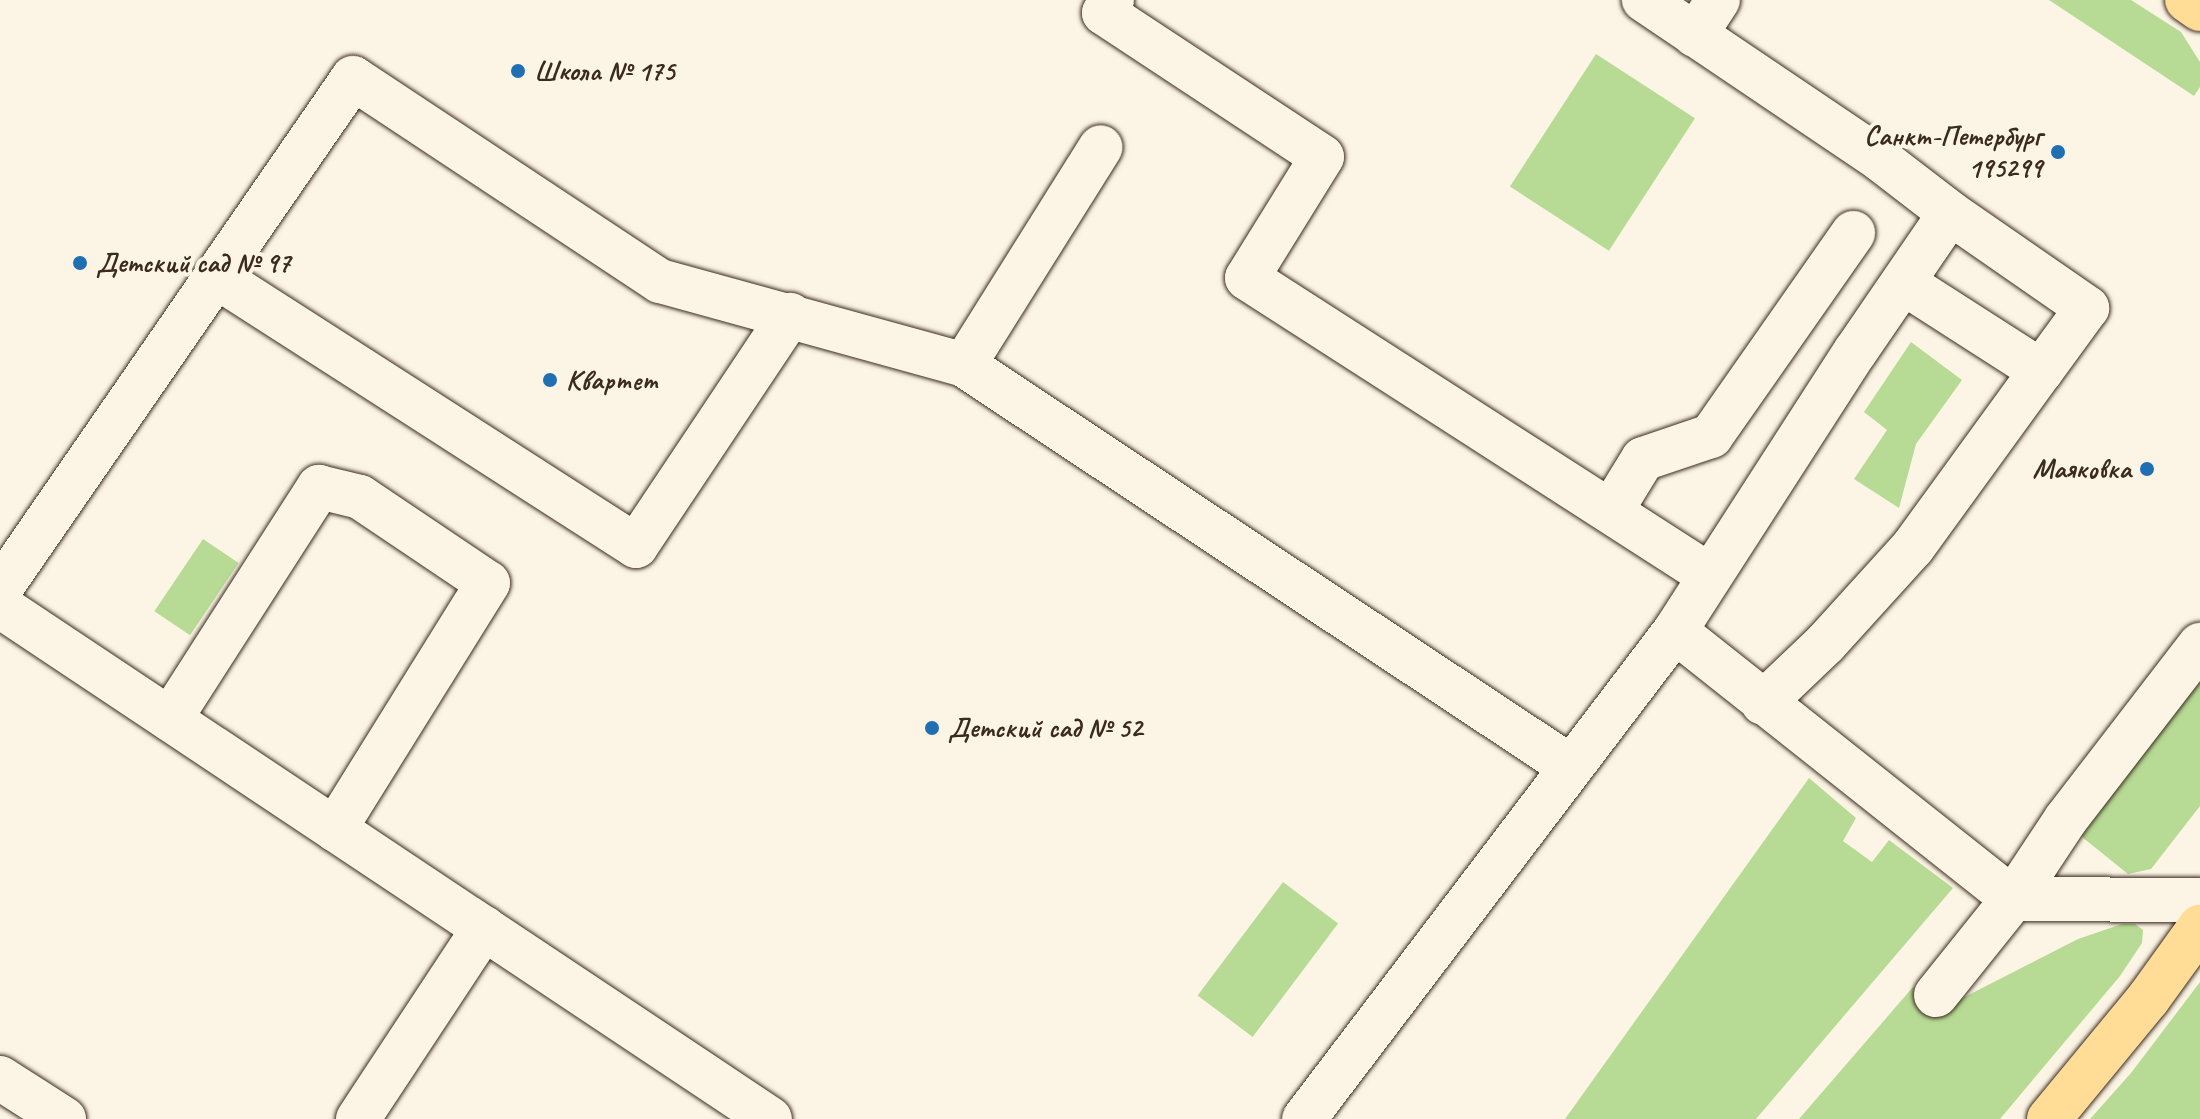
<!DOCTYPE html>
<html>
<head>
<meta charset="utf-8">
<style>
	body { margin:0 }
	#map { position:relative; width:2200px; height:1119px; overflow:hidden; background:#fcf5e5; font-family:Caveat,sans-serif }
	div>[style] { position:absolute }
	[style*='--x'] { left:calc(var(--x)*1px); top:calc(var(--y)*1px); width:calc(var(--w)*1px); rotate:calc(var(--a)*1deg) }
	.green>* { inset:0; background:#b7db95; transform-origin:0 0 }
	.roads { filter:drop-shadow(0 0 2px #3b2a1e) drop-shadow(0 0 2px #3b2a1e) }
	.minor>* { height:44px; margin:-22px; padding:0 22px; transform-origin:22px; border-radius:22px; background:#fcf5e5 }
	.major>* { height:44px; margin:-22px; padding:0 22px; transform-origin:22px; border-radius:22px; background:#ffdd96 }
	.dots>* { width:22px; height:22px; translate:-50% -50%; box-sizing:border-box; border:4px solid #fcf5e5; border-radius:50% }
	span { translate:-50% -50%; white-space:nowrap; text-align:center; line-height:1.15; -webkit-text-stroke:8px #fcf5e5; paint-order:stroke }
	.poi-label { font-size:28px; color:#3b2a1e; font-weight:700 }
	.left { translate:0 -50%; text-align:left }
	.right { translate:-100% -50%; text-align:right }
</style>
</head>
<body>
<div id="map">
	<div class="green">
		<i style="clip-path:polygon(2049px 0,2131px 0,2181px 32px,2200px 62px,2200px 87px,2194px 96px)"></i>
		<i style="left:1596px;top:54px;width:118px;height:158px;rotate:33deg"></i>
		<i style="clip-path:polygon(1911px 342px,1962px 380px,1916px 444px,1899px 508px,1854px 479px,1887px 430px,1864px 412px)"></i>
		<i style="left:203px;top:539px;width:43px;height:87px;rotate:34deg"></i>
		<i style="clip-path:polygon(2200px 672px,2200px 806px,2151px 869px,2128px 874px,2082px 837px,2081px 825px)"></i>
		<i style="clip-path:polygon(1809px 778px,1856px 818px,1843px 841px,1872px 862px,1889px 840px,1953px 888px,1756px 1119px,1565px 1119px)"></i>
		<i style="left:1283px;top:882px;width:69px;height:142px;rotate:37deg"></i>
		<i style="clip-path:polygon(2122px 924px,2135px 924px,2143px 930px,2142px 943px,2120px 976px,2000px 1119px,1799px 1119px,1913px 987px,1943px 1008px,2078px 939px)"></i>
		<i style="clip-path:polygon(2200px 982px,2200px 1119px,2090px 1119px,2131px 1073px)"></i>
	</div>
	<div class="roads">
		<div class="minor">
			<i style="--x:1112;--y:0;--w:15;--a:122"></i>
			<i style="--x:1104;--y:13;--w:261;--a:33.4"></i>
			<i style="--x:1322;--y:157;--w:142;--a:121.8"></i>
			<i style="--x:1247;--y:278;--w:549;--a:32.74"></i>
			<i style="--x:1695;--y:35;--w:42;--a:-56.7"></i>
			<i style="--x:1950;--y:213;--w:167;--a:34.7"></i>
			<i style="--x:2087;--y:308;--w:78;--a:126.1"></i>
			<i style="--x:217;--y:277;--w:498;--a:32.7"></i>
			<i style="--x:636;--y:546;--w:278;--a:-56.3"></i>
			<i style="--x:964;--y:365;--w:257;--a:-57.9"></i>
			<i style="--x:1611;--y:511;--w:61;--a:-58.4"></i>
			<i style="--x:1643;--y:459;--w:72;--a:-18.7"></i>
			<i style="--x:1711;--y:436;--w:248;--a:-55"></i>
			<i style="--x:0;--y:589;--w:621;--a:-55.36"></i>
			<i style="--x:353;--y:78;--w:368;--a:33.5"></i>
			<i style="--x:660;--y:281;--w:315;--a:15.4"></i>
			<i style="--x:964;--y:365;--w:728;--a:33.52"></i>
			<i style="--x:0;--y:606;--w:925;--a:33.67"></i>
			<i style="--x:1675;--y:631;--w:431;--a:38.4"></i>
			<i style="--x:2013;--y:899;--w:187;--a:0.3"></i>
			<i style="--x:1763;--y:703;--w:86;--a:-43.6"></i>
			<i style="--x:1825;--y:644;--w:131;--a:-47.8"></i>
			<i style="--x:1913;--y:547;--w:218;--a:-54"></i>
			<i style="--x:2041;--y:371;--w:163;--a:-147.3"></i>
			<i style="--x:170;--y:719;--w:276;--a:-57.3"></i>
			<i style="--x:319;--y:487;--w:42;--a:13.7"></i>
			<i style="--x:360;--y:497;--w:154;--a:33.9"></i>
			<i style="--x:488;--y:583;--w:290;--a:121.9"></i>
			<i style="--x:1936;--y:995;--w:123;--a:-51.3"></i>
			<i style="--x:2013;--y:899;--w:96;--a:-56.5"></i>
			<i style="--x:2066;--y:819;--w:220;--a:-52.4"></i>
			<i style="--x:0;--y:1078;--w:76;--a:32.6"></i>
			<i style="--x:358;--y:1119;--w:229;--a:-56.6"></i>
			<i style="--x:1304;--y:1119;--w:613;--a:-52.76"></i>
			<i style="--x:1675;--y:631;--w:332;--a:-57.2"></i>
			<i style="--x:1855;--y:352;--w:168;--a:-55.6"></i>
			<i style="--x:1950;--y:213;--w:88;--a:-142.4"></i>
			<i style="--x:1880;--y:159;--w:285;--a:-146"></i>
		</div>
		<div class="major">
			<i style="--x:2187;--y:0;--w:16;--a:35"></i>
			<i style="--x:2049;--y:1119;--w:156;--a:-50.5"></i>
			<i style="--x:2148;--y:999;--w:89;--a:-54.2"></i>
		</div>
	</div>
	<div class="dots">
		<i style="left:518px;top:71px;background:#1f6fb2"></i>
		<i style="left:2058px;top:152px;background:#1f6fb2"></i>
		<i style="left:80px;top:263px;background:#1f6fb2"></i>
		<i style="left:550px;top:380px;background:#1f6fb2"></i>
		<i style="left:2147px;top:469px;background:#1f6fb2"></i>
		<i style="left:932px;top:728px;background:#1f6fb2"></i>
	</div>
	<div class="poi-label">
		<span class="left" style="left:534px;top:71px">Школа № 175</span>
		<span class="right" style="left:2042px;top:152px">Санкт-Петербург<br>195299</span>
		<span class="left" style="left:96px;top:263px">Детский сад № 97</span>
		<span class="left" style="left:566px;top:380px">Квартет</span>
		<span class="right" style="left:2131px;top:469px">Маяковка</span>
		<span class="left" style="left:948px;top:728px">Детский сад № 52</span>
	</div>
</div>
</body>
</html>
